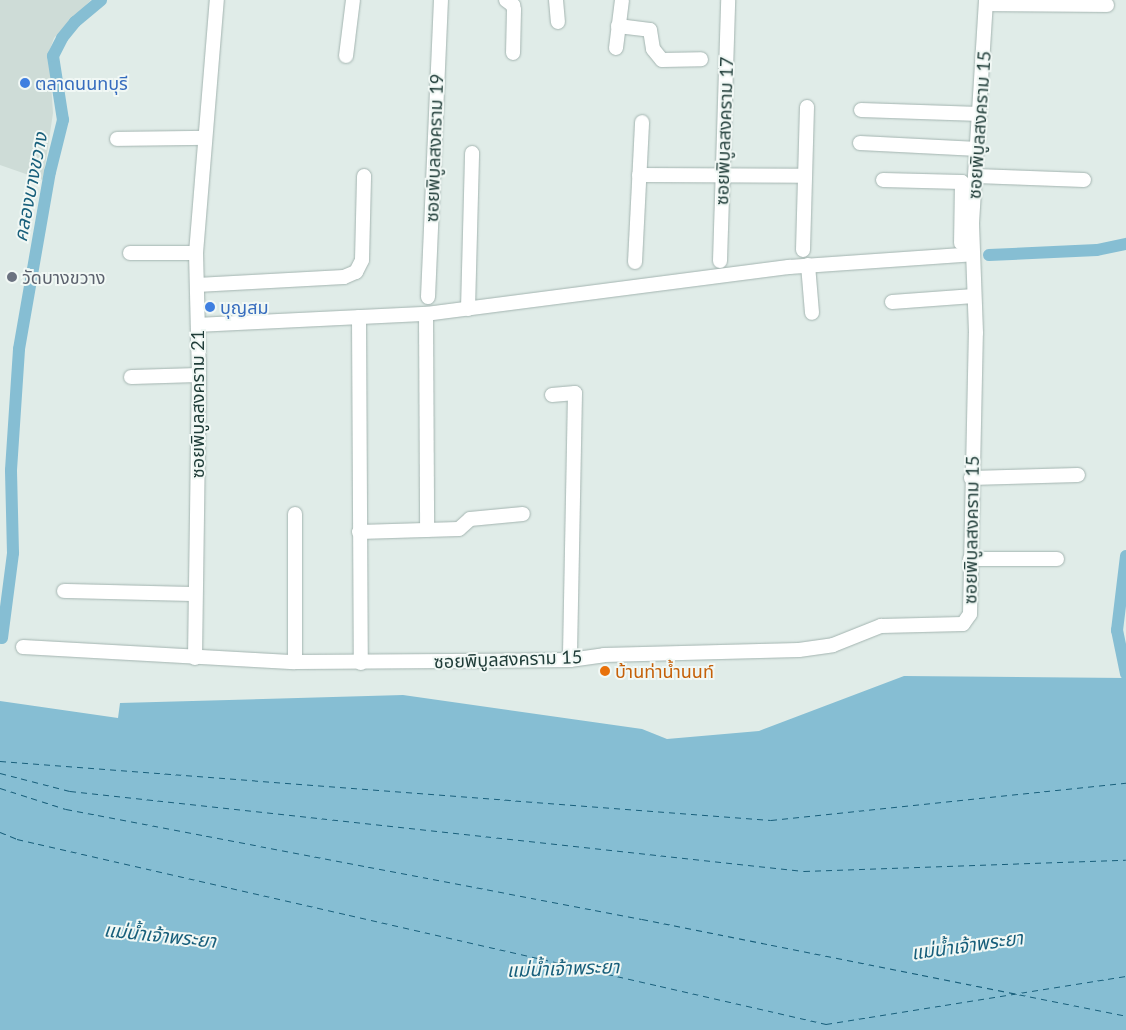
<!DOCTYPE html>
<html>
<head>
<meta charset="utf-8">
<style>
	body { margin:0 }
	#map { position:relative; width:1126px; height:1030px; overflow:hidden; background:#e0ece8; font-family:Lato,"Noto Sans Thai",sans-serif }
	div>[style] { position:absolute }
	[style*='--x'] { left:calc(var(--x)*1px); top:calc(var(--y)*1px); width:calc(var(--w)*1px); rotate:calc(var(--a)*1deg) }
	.built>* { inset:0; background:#cedcd7 }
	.water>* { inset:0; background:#86bed3 }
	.canal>* { height:12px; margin:-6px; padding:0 6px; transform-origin:6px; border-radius:6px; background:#86bed3 }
	.ferry>* { height:1px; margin-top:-0.5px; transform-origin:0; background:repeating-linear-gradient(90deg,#185f7b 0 6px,transparent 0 11px) }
	.roads { filter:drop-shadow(0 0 1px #a3b4b0) drop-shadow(0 0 1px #a3b4b0) }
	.street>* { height:14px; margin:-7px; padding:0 7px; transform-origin:7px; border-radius:7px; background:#fff }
	.dots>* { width:14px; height:14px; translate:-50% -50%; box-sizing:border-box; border:2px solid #f1f8f5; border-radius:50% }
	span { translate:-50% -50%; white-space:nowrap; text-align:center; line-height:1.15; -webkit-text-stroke:4px #f1f8f5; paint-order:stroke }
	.shop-label { font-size:18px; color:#366cbe }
	.left { translate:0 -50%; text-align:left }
	.street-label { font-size:18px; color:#203d39 }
	.worship-label { font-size:18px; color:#5b616d }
	.food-label { font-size:18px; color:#c56008 }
	.water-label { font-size:19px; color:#185f7b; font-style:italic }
</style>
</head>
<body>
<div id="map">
	<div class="built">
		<i style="clip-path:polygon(0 0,91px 0,54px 38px,49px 52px,53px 113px,43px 180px,0 165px)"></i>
	</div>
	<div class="water">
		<i style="clip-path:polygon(904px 676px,1126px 678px,1126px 1030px,0 1030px,0 701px,118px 718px,120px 703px,403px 695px,642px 729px,667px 739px,759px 731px)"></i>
	</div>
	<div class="canal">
		<i style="--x:989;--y:255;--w:108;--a:-2.7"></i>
		<i style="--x:1097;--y:250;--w:30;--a:-12"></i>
		<i style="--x:1126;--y:556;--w:75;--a:96.9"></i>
		<i style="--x:1117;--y:630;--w:45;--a:78.4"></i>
		<i style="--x:2;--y:638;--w:86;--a:-82.6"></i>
		<i style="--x:13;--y:553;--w:83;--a:-91.4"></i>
		<i style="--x:11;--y:470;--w:121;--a:-86.2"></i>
		<i style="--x:19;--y:349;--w:180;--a:-80.1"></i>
		<i style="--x:50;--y:172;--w:54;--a:-76"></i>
		<i style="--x:63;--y:120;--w:65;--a:-98.9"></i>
		<i style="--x:53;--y:56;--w:20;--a:-63"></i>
		<i style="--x:62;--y:38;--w:21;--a:-51"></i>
		<i style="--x:75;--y:22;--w:34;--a:-40"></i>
	</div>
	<div class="ferry">
		<i style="--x:0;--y:761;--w:773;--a:4.38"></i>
		<i style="--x:771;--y:820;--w:357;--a:-6"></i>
		<i style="--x:0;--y:773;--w:72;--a:14.4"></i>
		<i style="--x:70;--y:791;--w:738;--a:6.22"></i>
		<i style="--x:804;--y:871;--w:322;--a:-2"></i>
		<i style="--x:0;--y:788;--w:69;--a:17.7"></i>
		<i style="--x:66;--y:809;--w:586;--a:10.81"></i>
		<i style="--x:642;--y:919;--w:494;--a:11.3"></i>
		<i style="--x:0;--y:832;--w:18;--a:22"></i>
		<i style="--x:17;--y:839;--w:830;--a:12.88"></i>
		<i style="--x:826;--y:1024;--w:304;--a:-9.1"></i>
	</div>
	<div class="roads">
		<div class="street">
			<i style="--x:506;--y:0;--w:9;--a:36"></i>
			<i style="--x:513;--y:5;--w:5;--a:79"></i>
			<i style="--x:514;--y:10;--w:43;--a:91.3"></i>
			<i style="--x:556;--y:0;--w:22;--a:85"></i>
			<i style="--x:986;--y:4;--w:121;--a:0.5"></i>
			<i style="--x:618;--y:26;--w:32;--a:7"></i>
			<i style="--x:650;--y:30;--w:19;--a:81"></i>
			<i style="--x:653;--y:49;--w:14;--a:51"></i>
			<i style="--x:662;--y:60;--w:39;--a:-1"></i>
			<i style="--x:616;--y:48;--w:48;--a:-82.9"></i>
			<i style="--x:346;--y:56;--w:56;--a:-82.9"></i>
			<i style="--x:861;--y:110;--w:119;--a:1.9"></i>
			<i style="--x:117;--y:139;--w:87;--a:-0.7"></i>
			<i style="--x:860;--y:143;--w:118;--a:2.9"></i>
			<i style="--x:639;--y:175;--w:166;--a:0.3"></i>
			<i style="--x:976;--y:176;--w:108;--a:2.1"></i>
			<i style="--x:883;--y:180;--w:79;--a:1.5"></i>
			<i style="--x:962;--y:182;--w:61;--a:90.9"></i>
			<i style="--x:803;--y:250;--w:143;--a:-88.4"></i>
			<i style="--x:130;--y:253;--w:66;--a:0"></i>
			<i style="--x:720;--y:261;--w:261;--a:-88.2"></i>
			<i style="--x:635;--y:262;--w:140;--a:-87.1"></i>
			<i style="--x:808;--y:265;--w:48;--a:85.2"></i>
			<i style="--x:197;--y:285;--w:147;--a:-3.1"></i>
			<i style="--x:344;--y:277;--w:13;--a:-23"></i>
			<i style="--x:356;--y:272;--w:13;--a:-63"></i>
			<i style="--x:362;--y:260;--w:84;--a:-88.6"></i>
			<i style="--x:428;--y:297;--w:297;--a:-87.5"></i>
			<i style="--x:892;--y:302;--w:82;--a:-4.2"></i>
			<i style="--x:468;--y:309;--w:156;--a:-88.5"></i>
			<i style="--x:426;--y:314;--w:216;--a:89.7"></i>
			<i style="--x:359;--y:317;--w:346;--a:89.7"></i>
			<i style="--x:198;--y:325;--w:228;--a:-2.8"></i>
			<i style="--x:426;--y:314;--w:366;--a:-7.4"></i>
			<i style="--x:789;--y:267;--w:184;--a:-4"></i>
			<i style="--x:131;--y:377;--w:68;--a:-1.7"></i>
			<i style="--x:552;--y:395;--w:23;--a:-5"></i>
			<i style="--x:575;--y:393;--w:267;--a:91.1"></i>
			<i style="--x:971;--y:478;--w:107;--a:-1.6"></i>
			<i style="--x:359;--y:532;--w:100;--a:-1.7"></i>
			<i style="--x:459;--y:529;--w:15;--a:-42"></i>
			<i style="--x:470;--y:519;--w:53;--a:-5.4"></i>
			<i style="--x:970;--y:559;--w:87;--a:0"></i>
			<i style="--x:64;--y:591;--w:131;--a:1.3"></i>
			<i style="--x:23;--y:647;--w:272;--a:3.2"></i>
			<i style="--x:295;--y:662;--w:275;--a:-0.4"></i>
			<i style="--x:570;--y:660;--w:34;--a:-8"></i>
			<i style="--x:604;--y:655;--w:195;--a:-1.5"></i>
			<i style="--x:799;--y:650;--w:34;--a:-8"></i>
			<i style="--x:833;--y:645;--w:52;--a:-21.6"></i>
			<i style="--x:881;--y:626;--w:82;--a:-1.4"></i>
			<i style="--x:963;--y:624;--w:12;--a:-55"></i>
			<i style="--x:970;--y:614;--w:281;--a:-88.8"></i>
			<i style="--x:976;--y:333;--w:110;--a:-92.1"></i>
			<i style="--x:972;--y:223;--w:223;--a:-86.4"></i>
			<i style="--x:195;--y:658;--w:283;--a:-89.2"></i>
			<i style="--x:199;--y:375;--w:122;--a:-91.4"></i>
			<i style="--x:196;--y:253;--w:254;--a:-85.3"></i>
			<i style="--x:295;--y:662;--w:148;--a:-90"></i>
		</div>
	</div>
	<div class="dots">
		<i style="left:25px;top:83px;background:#3f7fe0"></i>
		<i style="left:12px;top:277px;background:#6b7280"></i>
		<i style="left:210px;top:307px;background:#3f7fe0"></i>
		<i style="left:605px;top:671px;background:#e8710a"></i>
	</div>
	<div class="shop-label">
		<span class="left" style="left:35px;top:83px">ตลาดนนทบุรี</span>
		<span class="left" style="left:220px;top:307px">บุญสม</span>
	</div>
	<div class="street-label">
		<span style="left:979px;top:125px;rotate:-86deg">ซอยพิบูลสงคราม 15</span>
		<span style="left:724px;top:131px;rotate:-88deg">ซอยพิบูลสงคราม 17</span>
		<span style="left:434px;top:148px;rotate:-88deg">ซอยพิบูลสงคราม 19</span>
		<span style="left:197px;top:404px;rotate:-90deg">ซอยพิบูลสงคราม 21</span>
		<span style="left:971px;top:530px;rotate:-89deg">ซอยพิบูลสงคราม 15</span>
		<span style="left:508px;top:659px;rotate:-2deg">ซอยพิบูลสงคราม 15</span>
	</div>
	<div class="worship-label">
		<span class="left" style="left:22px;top:277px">วัดบางขวาง</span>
	</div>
	<div class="food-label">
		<span class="left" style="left:615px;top:671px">บ้านท่าน้ำนนท์</span>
	</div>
	<div class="water-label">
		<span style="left:30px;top:187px;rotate:-79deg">คลองบางขวาง</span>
		<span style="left:160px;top:935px;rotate:6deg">แม่น้ำเจ้าพระยา</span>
		<span style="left:967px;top:945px;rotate:-8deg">แม่น้ำเจ้าพระยา</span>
		<span style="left:563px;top:968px;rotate:-2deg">แม่น้ำเจ้าพระยา</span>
	</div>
</div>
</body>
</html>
